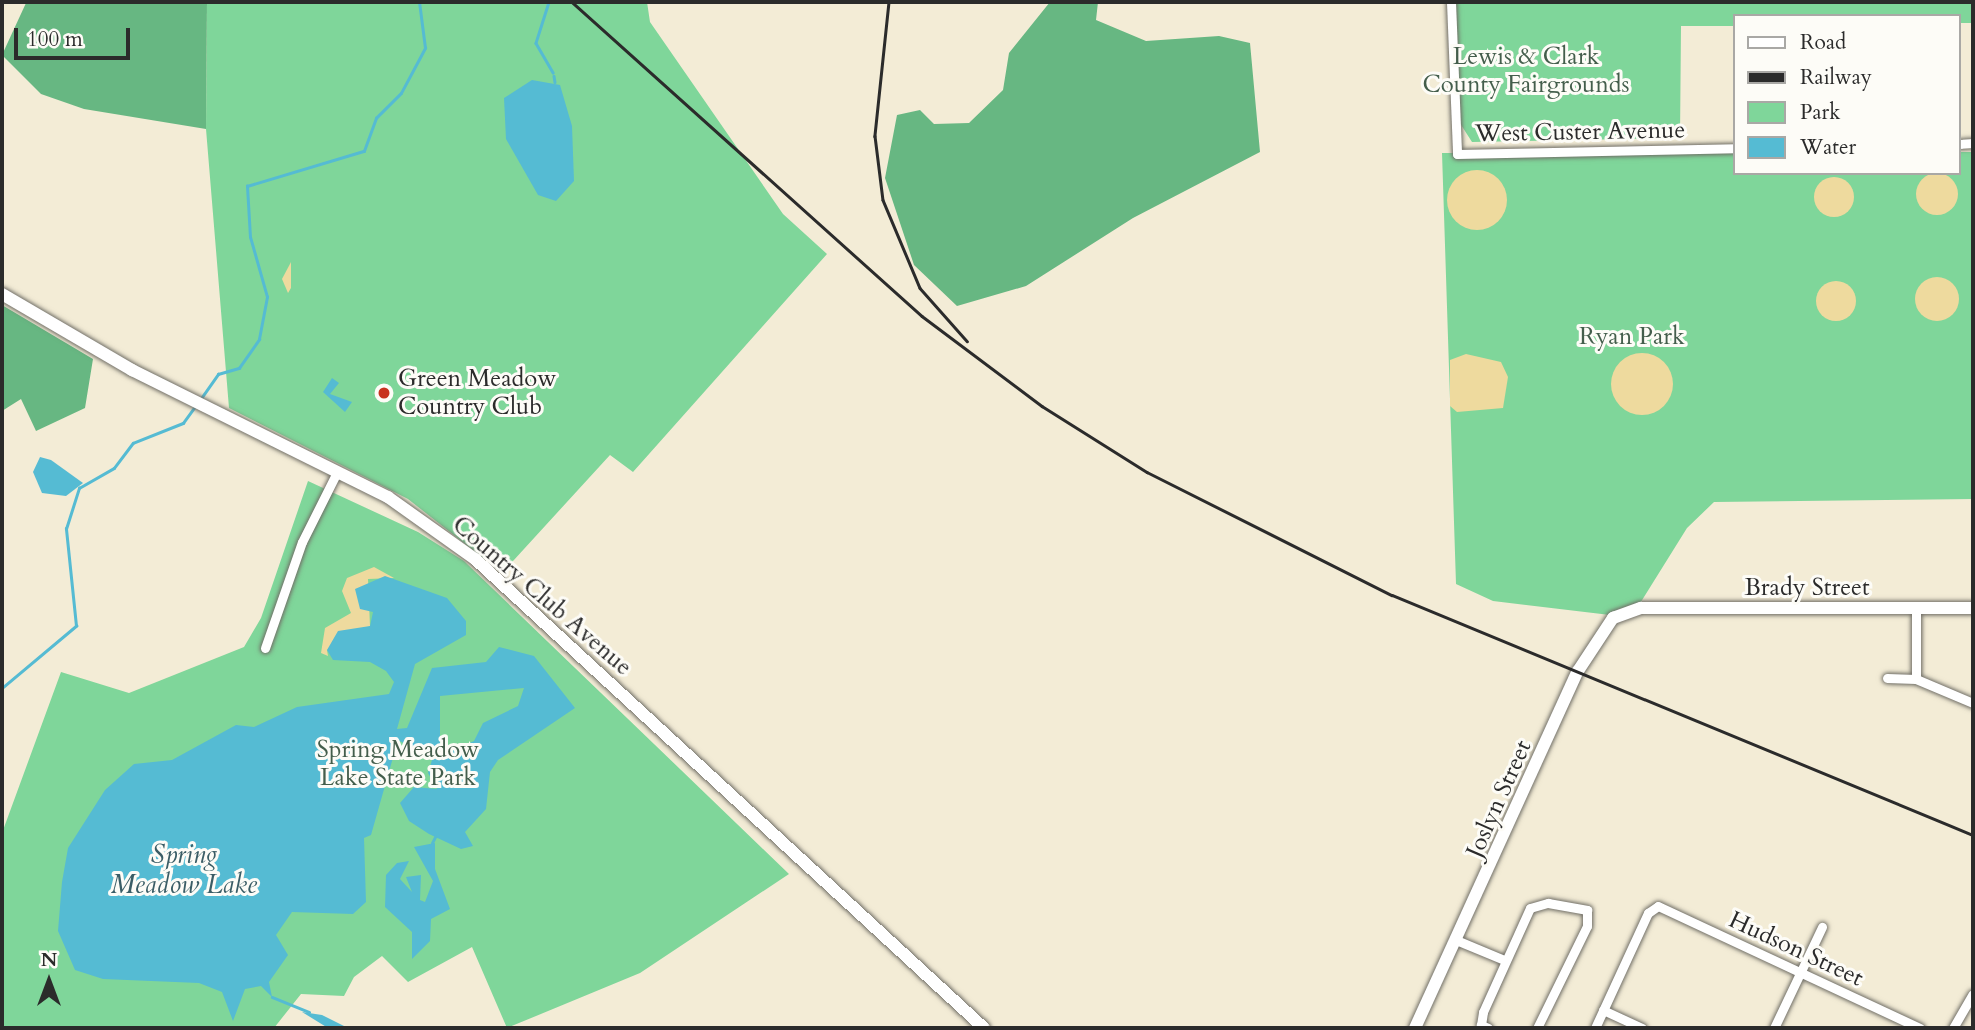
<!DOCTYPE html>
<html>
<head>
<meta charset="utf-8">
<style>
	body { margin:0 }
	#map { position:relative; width:1975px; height:1030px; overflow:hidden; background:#f3ecd6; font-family:Cardo,serif }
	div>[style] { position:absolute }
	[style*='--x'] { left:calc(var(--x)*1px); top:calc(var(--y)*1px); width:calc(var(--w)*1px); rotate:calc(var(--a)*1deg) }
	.green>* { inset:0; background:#7fd69a }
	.forest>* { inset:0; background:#67b782 }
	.sand>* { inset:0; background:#eeda9e }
	.round { border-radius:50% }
	.water>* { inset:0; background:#55bbd3 }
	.stream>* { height:2.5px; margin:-1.25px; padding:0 1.25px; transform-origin:1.25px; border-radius:1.25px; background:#55bbd3 }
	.roads { filter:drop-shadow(0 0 2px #716f67) drop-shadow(0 0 2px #716f67) }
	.street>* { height:9px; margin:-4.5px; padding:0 4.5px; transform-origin:4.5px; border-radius:4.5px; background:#fff }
	.secondary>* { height:12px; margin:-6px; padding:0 6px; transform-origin:6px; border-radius:6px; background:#fff }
	.rail>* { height:2.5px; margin:-1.25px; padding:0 1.25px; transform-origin:1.25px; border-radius:1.25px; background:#2b2b2b }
	.dots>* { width:19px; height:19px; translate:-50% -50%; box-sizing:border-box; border:4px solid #fdfcf7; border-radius:50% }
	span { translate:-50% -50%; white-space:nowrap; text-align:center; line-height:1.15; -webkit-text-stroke:6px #fdfcf7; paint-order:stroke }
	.park-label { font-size:24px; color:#445e4c }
	.street-label { font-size:24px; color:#2b2b2b }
	.poi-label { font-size:24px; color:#2b2b2b }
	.left { translate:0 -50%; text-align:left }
	.water-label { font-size:26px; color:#3a5d66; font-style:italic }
	.frame { position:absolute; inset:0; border:4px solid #2b2b2b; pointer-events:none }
	.legend { position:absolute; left:1733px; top:14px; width:228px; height:161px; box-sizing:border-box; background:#fdfcf7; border:2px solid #a9a8a5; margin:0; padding:9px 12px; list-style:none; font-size:21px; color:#2b2b2b }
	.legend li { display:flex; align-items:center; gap:14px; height:35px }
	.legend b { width:35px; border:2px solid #a9a8a5 }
	.north { position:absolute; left:14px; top:946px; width:70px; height:70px; -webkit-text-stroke:5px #fdfcf7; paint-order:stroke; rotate:0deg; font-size:19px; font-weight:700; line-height:28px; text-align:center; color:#2b2b2b }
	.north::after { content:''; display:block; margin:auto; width:24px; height:32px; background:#2b2b2b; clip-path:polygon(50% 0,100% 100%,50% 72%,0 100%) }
	.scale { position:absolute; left:14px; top:28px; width:116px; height:32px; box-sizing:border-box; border:4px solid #2b2b2b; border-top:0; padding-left:9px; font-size:21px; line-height:24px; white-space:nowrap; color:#2b2b2b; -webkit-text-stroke:5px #fdfcf7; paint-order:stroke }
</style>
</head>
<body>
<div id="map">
	<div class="green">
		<i style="clip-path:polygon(207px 2px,647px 2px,650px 22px,783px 214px,827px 254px,633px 472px,610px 455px,502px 573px,408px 499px,229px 408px,206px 129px)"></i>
		<i style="clip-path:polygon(1454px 2px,1973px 2px,1973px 23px,1959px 23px,1959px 16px,1735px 16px,1735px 26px,1681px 26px,1680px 138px,1472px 142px,1456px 117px)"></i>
		<i style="clip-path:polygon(1959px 152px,1973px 152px,1973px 499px,1714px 502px,1687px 528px,1639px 605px,1610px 615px,1493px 601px,1456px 584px,1442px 153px,1735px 153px,1735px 173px,1959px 173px)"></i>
		<i style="clip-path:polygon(308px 481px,418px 532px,464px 561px,789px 874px,640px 973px,507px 1028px,472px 947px,408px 982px,382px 956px,354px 977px,344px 996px,301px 994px,274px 1028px,2px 1028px,2px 833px,61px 672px,129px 693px,244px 647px,261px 618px)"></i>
	</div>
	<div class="forest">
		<i style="clip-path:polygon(207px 2px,206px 129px,84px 109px,41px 94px,2px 55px,26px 3px)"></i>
		<i style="clip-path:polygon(1050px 2px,1098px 2px,1096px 20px,1146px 41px,1219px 36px,1250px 43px,1260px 152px,1133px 218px,1026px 286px,957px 306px,914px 265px,885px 178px,897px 115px,920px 110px,934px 124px,969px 123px,1003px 90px,1009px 53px)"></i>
		<i style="clip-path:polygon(2px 305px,93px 359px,85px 408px,36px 431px,21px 399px,2px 411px)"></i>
	</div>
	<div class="sand">
		<i class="round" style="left:1447px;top:170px;width:60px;height:60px"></i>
		<i class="round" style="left:1916px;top:173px;width:42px;height:42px"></i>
		<i class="round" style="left:1814px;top:177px;width:40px;height:40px"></i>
		<i style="clip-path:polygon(291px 262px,291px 288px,288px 293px,282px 279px)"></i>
		<i class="round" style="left:1915px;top:277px;width:44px;height:44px"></i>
		<i class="round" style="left:1816px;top:281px;width:40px;height:40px"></i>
		<i class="round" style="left:1611px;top:353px;width:62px;height:62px"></i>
		<i style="clip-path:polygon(1466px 354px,1501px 362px,1508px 377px,1503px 408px,1457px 412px,1450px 406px,1450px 360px)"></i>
		<i style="clip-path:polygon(374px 567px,394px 578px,368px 579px,370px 626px,327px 650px,328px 656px,321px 653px,325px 628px,351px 613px,342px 591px,347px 578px)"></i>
	</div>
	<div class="water">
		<i style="clip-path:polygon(532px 80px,560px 85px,572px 126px,574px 181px,556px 201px,538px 195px,506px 139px,504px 98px)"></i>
		<i style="clip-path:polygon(332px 378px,339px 383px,330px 394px,352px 402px,345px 412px,323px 392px)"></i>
		<i style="clip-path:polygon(40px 457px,51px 460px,83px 483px,66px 496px,42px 493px,33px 472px)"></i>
		<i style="clip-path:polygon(385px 576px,447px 598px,466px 621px,466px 635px,415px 664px,397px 729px,407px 728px,432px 668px,486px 662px,499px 647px,534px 656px,575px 708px,498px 760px,490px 772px,486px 809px,465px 832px,473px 846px,461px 849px,429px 834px,409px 821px,400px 803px,414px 787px,437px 789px,428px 773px,432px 760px,474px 741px,483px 723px,518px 706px,524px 688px,440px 696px,440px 746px,423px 754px,398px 740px,371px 835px,364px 838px,366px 902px,353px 914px,292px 912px,276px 935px,288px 955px,269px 982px,272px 997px,261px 986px,245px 989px,233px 1021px,222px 992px,199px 983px,103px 979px,75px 970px,58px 931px,62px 882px,68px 848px,105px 790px,134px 764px,172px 760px,236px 725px,254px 727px,297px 707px,389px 694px,394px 682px,386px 671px,370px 662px,333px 660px,327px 650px,338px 631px,370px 626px,373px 612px,360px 609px,355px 589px)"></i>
		<i style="clip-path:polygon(435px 843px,435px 869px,450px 909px,431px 919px,430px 941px,412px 959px,412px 932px,385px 907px,386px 875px,397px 863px,409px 861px,400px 879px,412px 892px,406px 877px,421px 875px,420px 900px,425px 902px,433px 881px,414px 847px)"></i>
		<i style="clip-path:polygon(302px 1012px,322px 1015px,348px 1028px,328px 1028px)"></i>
	</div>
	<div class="stream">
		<i style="--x:549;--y:2;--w:43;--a:107.6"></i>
		<i style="--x:536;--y:43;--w:34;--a:60"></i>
		<i style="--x:554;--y:76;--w:6;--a:81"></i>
		<i style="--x:202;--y:397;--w:28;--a:-55"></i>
		<i style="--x:218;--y:374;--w:22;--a:-16"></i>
		<i style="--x:239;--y:368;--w:35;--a:-55"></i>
		<i style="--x:259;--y:339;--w:43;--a:-79.2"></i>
		<i style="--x:267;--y:297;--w:62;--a:-105.8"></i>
		<i style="--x:250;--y:237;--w:51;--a:-93.4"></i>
		<i style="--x:247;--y:186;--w:122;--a:-16.7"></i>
		<i style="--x:364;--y:151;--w:35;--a:-70"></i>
		<i style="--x:376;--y:118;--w:35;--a:-45"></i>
		<i style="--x:401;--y:93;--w:51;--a:-61.9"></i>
		<i style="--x:425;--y:48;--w:46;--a:-97.4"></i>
		<i style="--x:2;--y:688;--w:97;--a:-40"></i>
		<i style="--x:76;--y:626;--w:98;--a:-95.9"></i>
		<i style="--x:66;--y:529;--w:43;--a:-72.4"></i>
		<i style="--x:79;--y:488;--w:40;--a:-29.7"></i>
		<i style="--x:114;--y:468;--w:31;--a:-53"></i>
		<i style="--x:133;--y:443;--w:54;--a:-21.8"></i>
		<i style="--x:183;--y:423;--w:19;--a:-54"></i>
		<i style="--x:432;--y:843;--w:7;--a:-63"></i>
		<i style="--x:272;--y:997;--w:40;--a:22"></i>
	</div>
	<div class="roads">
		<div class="street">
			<i style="--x:1451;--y:2;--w:152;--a:87.7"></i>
			<i style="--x:1457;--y:154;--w:278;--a:-1.2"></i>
			<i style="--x:1959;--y:144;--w:14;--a:-4"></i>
			<i style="--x:1916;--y:609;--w:70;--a:90"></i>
			<i style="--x:265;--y:648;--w:112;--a:-70.8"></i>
			<i style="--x:302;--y:542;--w:78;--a:-63.4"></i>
			<i style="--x:1887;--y:678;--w:29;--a:2"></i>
			<i style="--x:1916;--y:679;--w:62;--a:22.8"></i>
			<i style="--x:1456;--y:940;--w:52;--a:22.6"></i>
			<i style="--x:1603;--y:1010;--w:43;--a:24.8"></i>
			<i style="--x:1488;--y:1028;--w:8;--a:-157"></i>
			<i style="--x:1481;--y:1025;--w:13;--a:-81"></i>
			<i style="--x:1483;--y:1012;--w:114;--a:-65.7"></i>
			<i style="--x:1530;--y:908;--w:19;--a:-16"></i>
			<i style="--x:1548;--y:903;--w:40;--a:10"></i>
			<i style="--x:1587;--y:910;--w:16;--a:90"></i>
			<i style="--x:1587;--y:926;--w:114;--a:116.1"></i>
			<i style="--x:1595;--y:1028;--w:127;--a:-65.3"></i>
			<i style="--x:1648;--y:913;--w:12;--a:-35"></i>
			<i style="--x:1658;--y:906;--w:289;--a:25"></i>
			<i style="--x:1774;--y:1028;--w:112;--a:-64.6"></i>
			<i style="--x:1953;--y:1028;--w:39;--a:-60"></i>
		</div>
		<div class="secondary">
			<i style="--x:2;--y:294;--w:151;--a:30.3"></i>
			<i style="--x:132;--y:370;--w:286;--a:26.4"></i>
			<i style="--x:388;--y:497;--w:107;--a:35.5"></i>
			<i style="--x:475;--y:559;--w:692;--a:42.66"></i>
			<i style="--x:1415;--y:1028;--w:392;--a:-65.5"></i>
			<i style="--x:1578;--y:671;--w:64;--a:-56.6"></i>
			<i style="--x:1613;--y:618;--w:30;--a:-20"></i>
			<i style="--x:1641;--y:608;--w:332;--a:0"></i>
		</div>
	</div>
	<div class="rail">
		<i style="--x:572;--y:2;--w:470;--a:41.9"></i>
		<i style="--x:922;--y:316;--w:150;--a:36.9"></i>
		<i style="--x:1042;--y:406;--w:124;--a:32.2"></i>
		<i style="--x:1147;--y:472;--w:274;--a:26.7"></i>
		<i style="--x:1392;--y:595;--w:629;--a:22.44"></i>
		<i style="--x:889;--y:2;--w:135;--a:96"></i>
		<i style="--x:875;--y:136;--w:64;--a:82.9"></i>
		<i style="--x:883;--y:200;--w:95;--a:67.2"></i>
		<i style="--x:920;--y:288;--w:71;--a:48.4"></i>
	</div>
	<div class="dots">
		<i style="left:384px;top:393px;background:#c8321e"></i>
	</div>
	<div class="park-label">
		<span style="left:1526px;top:71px">Lewis &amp; Clark<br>County Fairgrounds</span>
		<span style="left:1632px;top:337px">Ryan Park</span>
		<span style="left:398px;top:764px">Spring Meadow<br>Lake State Park</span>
	</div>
	<div class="street-label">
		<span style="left:1580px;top:132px;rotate:-1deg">West Custer Avenue</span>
		<span style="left:1807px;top:588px">Brady Street</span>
		<span style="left:542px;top:596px;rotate:41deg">Country Club Avenue</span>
		<span style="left:1499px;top:799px;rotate:-66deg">Joslyn Street</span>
		<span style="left:1796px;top:949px;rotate:25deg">Hudson Street</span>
	</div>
	<div class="poi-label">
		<span class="left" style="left:398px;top:393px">Green Meadow<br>Country Club</span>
	</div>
	<div class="water-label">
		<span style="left:184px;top:870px">Spring<br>Meadow Lake</span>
	</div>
	<div class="frame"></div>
	<ul class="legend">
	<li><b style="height:9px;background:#fff"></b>Road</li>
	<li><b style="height:9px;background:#2b2b2b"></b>Railway</li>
	<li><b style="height:19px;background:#7fd69a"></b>Park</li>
	<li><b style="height:19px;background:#55bbd3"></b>Water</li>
	</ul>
	<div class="north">N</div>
	<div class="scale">100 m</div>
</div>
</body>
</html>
